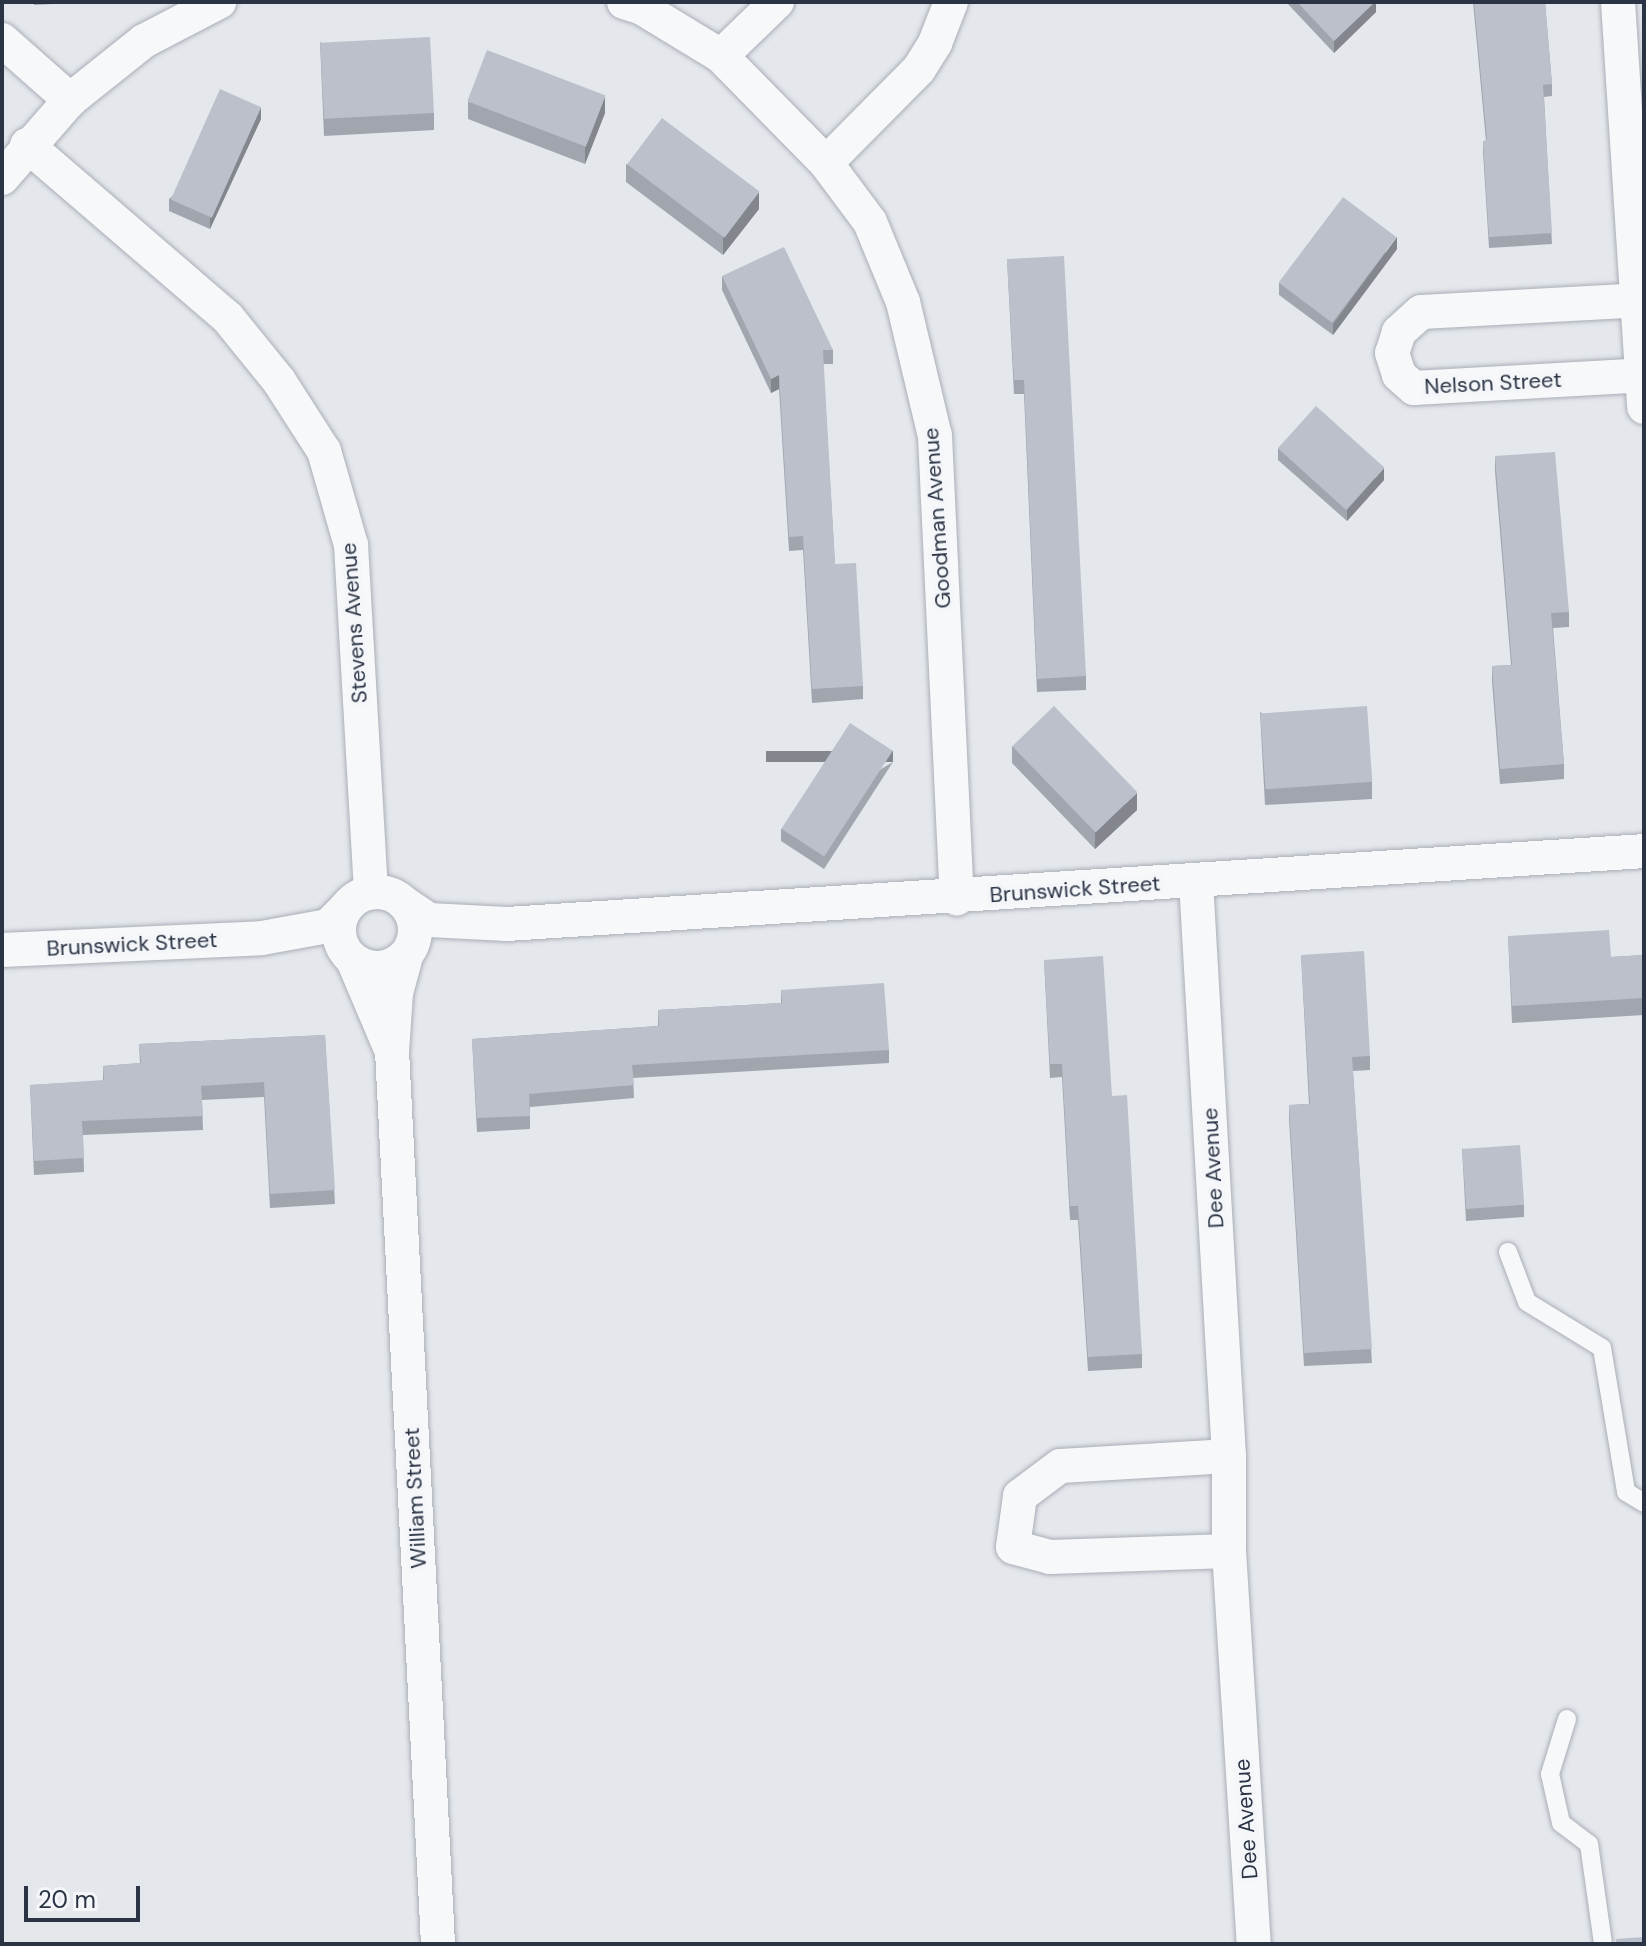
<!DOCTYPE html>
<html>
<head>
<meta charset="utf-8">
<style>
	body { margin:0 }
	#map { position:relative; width:1646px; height:1946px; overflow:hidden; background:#e4e7ec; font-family:"DM Sans",sans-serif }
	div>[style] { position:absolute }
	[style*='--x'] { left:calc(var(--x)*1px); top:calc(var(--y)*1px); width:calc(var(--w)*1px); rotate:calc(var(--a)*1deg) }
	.roads { filter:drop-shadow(0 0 2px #a9aeb7) drop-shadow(0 0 2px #a9aeb7) }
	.service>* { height:18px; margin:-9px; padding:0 9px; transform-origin:9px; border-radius:9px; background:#f7f8fa }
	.minor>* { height:34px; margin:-17px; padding:0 17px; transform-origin:17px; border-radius:17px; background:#f7f8fa }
	.minor>.ring { margin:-17px; padding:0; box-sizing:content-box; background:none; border:34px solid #f7f8fa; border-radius:50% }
	.wall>* { inset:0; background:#a1a5ae }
	.shaded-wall>* { inset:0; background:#83868d; transform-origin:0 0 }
	.building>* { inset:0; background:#bbc0ca; transform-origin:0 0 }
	span { translate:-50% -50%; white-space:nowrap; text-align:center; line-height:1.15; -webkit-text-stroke:8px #f4f6f9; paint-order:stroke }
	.street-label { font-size:22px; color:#2b3445 }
	.frame { position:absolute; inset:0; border:4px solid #2b3445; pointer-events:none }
	.scale { position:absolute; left:24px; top:1886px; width:116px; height:36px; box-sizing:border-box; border:4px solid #2b3445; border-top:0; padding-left:10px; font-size:24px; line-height:28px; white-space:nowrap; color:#2b3445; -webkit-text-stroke:6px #f4f6f9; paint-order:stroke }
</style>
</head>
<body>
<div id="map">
	<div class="roads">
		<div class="service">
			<i style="--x:1508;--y:1252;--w:53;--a:69.2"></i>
			<i style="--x:1527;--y:1302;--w:88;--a:31.5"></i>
			<i style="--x:1602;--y:1348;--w:146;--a:80.5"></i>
			<i style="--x:1626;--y:1492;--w:21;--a:31"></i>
			<i style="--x:1567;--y:1719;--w:58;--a:107.2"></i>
			<i style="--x:1550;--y:1774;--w:50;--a:77.3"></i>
			<i style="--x:1561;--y:1823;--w:35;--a:37"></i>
			<i style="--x:1589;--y:1844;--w:101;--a:82"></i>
		</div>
		<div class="minor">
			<i style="--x:624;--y:2;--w:19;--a:18"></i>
			<i style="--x:642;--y:8;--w:92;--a:31.3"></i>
			<i style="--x:721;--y:56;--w:150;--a:45.5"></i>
			<i style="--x:826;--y:163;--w:74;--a:53.3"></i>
			<i style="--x:870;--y:222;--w:87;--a:67.6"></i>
			<i style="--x:903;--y:302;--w:138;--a:76.6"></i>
			<i style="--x:935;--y:436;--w:463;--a:87.3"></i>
			<i style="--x:1618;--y:2;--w:406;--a:86.3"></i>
			<i style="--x:2;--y:40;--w:91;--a:41.4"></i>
			<i style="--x:721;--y:56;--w:78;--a:-44"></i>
			<i style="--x:27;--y:145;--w:265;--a:40.7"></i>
			<i style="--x:228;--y:318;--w:81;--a:51"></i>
			<i style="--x:279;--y:381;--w:83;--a:57.3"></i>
			<i style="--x:324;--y:451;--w:98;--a:74"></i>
			<i style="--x:351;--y:545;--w:348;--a:86.7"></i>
			<i style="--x:826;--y:163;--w:132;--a:-45.3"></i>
			<i style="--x:919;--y:69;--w:31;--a:-58"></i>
			<i style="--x:935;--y:43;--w:44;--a:-68.7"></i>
			<i style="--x:2;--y:178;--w:103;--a:-48.9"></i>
			<i style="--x:70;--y:100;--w:95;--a:-38.6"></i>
			<i style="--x:144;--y:41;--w:85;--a:-27.5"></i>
			<i style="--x:1644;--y:300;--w:223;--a:176.9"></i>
			<i style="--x:1421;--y:312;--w:30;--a:138"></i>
			<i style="--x:1399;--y:332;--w:22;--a:108"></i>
			<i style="--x:1392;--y:353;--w:23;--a:72"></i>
			<i style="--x:1399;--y:375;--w:20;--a:41"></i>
			<i style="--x:1414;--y:388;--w:230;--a:-3.2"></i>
			<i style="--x:1196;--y:881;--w:576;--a:86.72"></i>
			<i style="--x:1229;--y:1456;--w:95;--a:90"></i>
			<i style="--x:1229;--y:1551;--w:394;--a:86.4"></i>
			<i class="ring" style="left:339px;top:892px;width:42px;height:42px"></i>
			<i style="--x:404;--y:903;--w:30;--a:34"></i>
			<i style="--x:429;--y:920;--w:78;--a:2.9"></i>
			<i style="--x:507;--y:924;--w:1139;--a:-3.67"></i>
			<i style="--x:2;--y:950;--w:260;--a:-2.6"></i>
			<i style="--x:262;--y:938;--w:67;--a:-10.3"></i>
			<i style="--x:328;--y:926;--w:24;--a:-45"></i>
			<i style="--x:406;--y:956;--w:38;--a:105"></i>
			<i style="--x:396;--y:993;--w:58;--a:93.9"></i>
			<i style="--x:392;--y:1051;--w:894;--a:87.05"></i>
			<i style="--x:353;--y:960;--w:95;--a:67"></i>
			<i style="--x:1229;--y:1456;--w:169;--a:176.6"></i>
			<i style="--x:1060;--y:1466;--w:50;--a:143.1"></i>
			<i style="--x:1020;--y:1496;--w:51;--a:97.8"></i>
			<i style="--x:1013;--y:1547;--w:38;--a:15"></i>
			<i style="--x:1050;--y:1557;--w:179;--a:-1.9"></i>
		</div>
	</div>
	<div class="wall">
		<i style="clip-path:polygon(34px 2px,74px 2px,74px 3px,34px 5px)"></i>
		<i style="clip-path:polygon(1286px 2px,1376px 2px,1376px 12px,1334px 53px)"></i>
		<i style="clip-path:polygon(1473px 2px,1545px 2px,1552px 84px,1552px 96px,1544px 97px,1552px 244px,1489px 248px,1483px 152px,1483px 141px,1486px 141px)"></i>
		<i style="clip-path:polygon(320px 42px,434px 113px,434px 130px,324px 136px)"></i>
		<i style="clip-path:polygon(468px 102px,605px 113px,585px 164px,468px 119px)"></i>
		<i style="clip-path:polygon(261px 119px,210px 229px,169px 211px,169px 199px)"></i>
		<i style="clip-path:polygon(626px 164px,759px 209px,723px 255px,626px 182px)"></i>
		<i style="clip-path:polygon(1397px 249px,1333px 335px,1279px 295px,1279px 283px)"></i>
		<i style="clip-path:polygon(1007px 259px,1086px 676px,1086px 690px,1037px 692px,1024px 394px,1014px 394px)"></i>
		<i style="clip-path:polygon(722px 276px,833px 350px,833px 364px,823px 364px,835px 564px,863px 686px,863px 699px,812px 703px,803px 550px,789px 551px,779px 389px,771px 393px,722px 290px)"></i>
		<i style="clip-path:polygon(1278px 448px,1384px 480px,1347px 521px,1278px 460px)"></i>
		<i style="clip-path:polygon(1495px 456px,1569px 612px,1569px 627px,1553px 628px,1564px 764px,1564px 779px,1500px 784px,1492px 681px,1492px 666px,1511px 665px,1495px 471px)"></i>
		<i style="clip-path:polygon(1260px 712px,1372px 782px,1372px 799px,1265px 805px)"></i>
		<i style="clip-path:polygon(1012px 746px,1137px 810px,1095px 849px,1012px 763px)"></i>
		<i style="clip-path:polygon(893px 762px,824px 869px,781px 841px,781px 829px)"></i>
		<i style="clip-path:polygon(1508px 936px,1611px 957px,1644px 955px,1644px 1015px,1512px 1023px)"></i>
		<i style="clip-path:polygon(1301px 955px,1370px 1056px,1370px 1070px,1353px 1071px,1372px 1363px,1304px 1366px,1289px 1119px,1289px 1105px,1309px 1104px)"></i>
		<i style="clip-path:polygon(1044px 960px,1112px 1096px,1142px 1354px,1142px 1368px,1088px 1371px,1078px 1220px,1070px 1220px,1062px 1077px,1050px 1078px)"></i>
		<i style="clip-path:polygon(781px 990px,889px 1050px,889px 1063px,633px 1078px,634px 1098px,530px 1107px,530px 1129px,477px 1132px,472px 1039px,658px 1026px,658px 1010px,781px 1003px)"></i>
		<i style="clip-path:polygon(325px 1035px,335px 1204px,270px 1208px,264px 1097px,202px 1100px,203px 1130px,83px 1135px,84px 1172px,34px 1175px,30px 1085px,103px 1081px,103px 1066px,140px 1063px,139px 1044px)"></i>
		<i style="clip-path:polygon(1462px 1148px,1524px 1205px,1524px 1217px,1466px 1221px)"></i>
	</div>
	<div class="shaded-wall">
		<i style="clip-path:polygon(1375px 2px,1376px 2px,1376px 12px,1334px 53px,1334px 41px)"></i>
		<i style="clip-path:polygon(605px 96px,605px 113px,585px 164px,585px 147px)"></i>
		<i style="clip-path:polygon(261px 107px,261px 119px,210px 229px,210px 218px)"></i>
		<i style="clip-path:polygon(759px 192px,759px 209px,723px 255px,723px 238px)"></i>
		<i style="clip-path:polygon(1397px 237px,1397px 249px,1333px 335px,1333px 324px)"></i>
		<i style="clip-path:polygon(779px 375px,779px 389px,771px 393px,771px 379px)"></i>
		<i style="clip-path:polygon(1384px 468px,1384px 480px,1347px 521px,1347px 510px)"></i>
		<i style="left:893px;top:751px;width:11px;height:127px;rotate:90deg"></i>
		<i style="clip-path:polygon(1137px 793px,1137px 810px,1095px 849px,1095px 832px)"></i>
	</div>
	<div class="building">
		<i style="clip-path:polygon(1297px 2px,1375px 2px,1334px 41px)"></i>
		<i style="clip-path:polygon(1474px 2px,1545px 2px,1552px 84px,1543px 85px,1552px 233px,1489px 237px,1483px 141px,1487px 140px)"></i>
		<i style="left:430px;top:37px;width:76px;height:110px;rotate:87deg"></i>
		<i style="left:487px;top:50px;width:127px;height:55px;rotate:21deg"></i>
		<i style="left:220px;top:89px;width:45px;height:121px;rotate:24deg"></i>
		<i style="left:662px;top:118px;width:122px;height:58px;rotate:37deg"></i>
		<i style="left:1343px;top:197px;width:67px;height:107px;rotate:37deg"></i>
		<i style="clip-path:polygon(784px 247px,833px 350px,823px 350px,835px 564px,856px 563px,863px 686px,812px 689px,803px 536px,789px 537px,779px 375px,771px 379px,722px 276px)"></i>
		<i style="clip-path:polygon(1064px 256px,1086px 676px,1037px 679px,1024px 380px,1014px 380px,1007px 259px)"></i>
		<i style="left:1316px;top:406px;width:92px;height:57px;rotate:42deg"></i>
		<i style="clip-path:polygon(1555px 452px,1569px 612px,1551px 613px,1564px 764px,1500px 769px,1492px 666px,1512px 665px,1495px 456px)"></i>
		<i style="left:1054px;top:706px;width:120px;height:58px;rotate:46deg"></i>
		<i style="left:1367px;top:706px;width:76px;height:107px;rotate:86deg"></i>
		<i style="left:850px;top:723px;width:51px;height:126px;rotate:33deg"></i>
		<i style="clip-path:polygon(1609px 930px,1611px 957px,1644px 955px,1644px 998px,1512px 1006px,1508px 936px)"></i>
		<i style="clip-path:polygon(1364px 951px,1370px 1056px,1352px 1057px,1372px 1349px,1304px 1353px,1289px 1105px,1310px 1104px,1301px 955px)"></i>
		<i style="clip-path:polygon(1103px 956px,1112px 1096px,1127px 1095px,1142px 1354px,1088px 1357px,1078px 1206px,1070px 1206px,1062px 1064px,1050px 1064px,1044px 960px)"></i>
		<i style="clip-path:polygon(884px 983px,889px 1050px,632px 1065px,634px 1085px,529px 1094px,530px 1116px,477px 1118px,472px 1039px,659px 1026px,658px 1010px,782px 1003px,781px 990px)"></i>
		<i style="clip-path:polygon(325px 1035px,335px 1190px,270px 1194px,264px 1082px,201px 1086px,203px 1116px,82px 1121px,84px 1158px,34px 1161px,30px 1085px,104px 1080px,103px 1066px,141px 1063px,139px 1044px)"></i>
		<i style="left:1520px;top:1145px;width:60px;height:58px;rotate:86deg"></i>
		<i style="clip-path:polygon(1644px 1937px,1644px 1944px,1616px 1944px,1616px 1939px)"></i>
	</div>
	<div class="street-label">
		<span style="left:1493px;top:383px;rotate:-3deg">Nelson Street</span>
		<span style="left:937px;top:518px;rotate:-94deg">Goodman Avenue</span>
		<span style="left:354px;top:623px;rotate:-94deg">Stevens Avenue</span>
		<span style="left:1075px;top:889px;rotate:-4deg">Brunswick Street</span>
		<span style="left:132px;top:944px;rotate:-3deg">Brunswick Street</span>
		<span style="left:1213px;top:1168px;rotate:-93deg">Dee Avenue</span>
		<span style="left:415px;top:1498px;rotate:-93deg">William Street</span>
		<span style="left:1246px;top:1819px;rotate:-94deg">Dee Avenue</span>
	</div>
	<div class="frame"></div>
	<div class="scale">20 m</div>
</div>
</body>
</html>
